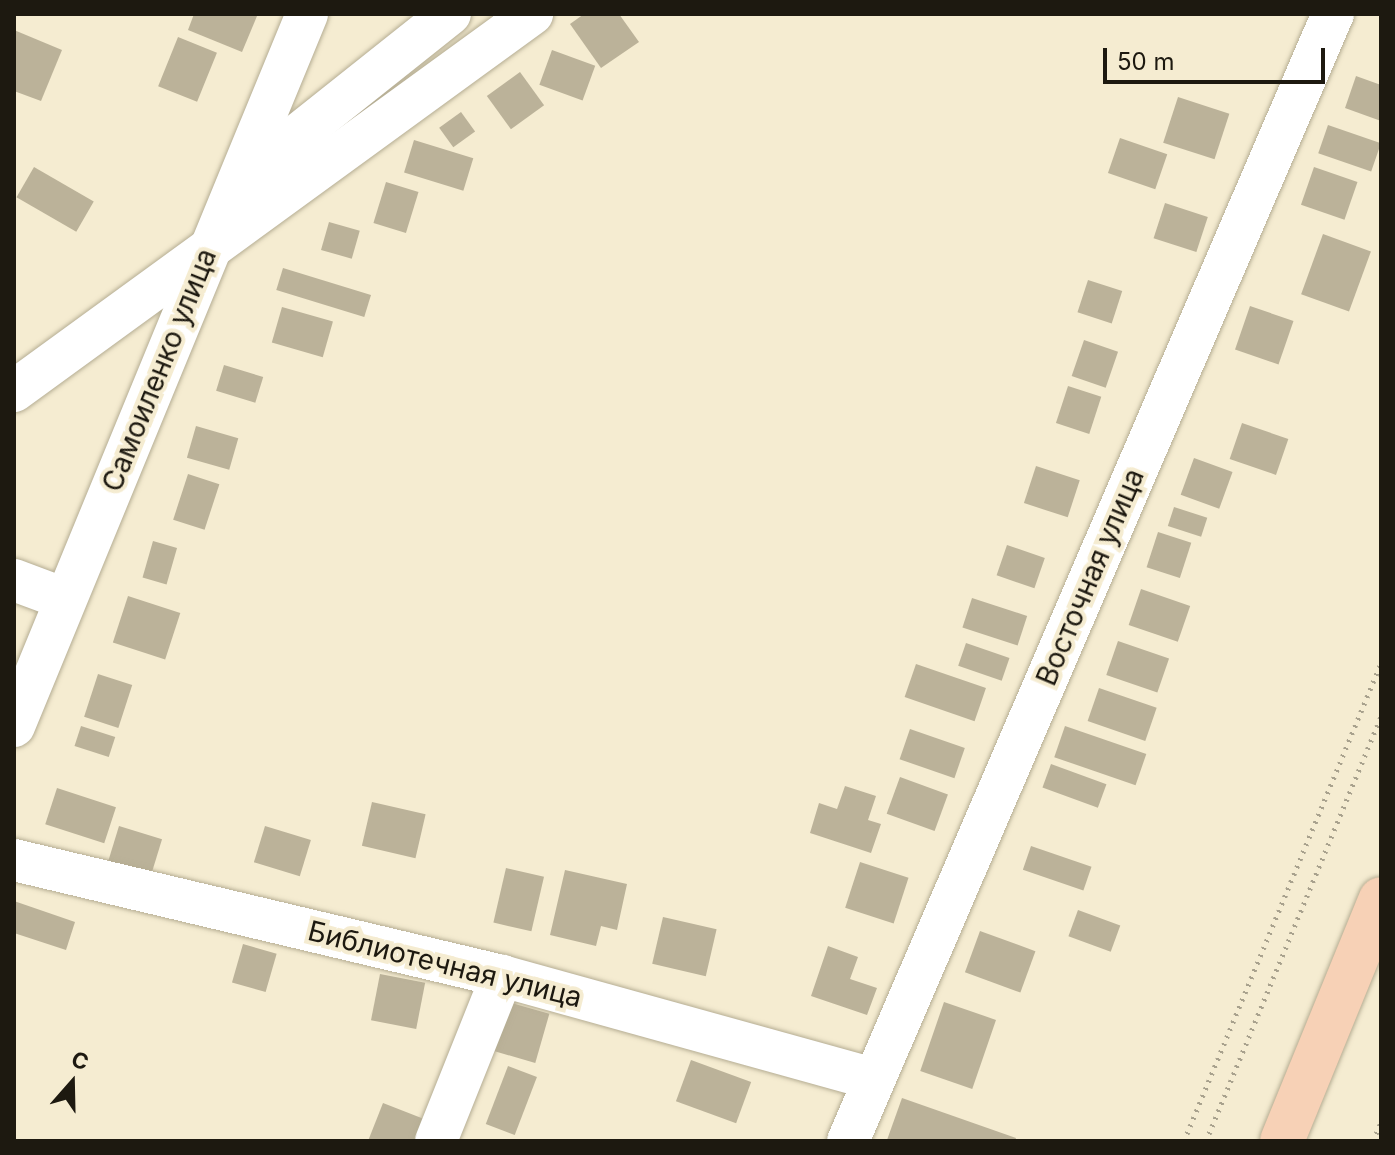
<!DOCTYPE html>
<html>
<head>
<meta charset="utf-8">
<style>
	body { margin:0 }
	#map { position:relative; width:1395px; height:1155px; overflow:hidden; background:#f5ecd1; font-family:Inter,sans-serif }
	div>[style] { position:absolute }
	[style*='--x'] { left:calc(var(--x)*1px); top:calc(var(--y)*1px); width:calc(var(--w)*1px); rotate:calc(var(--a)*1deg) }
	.building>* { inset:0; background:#bbb299; transform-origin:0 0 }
	.path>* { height:5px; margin-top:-2.5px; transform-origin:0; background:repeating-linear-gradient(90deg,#a8a18d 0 2px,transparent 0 8px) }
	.roads { filter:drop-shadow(0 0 2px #b5ad93) drop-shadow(0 0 2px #b5ad93) }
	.minor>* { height:42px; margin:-21px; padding:0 21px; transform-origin:21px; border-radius:21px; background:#fff }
	.major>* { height:44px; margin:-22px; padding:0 22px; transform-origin:22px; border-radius:22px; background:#f7d1b6 }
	span { translate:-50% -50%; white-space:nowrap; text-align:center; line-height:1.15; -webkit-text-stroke:8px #f5ecd1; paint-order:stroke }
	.street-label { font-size:28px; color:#1d1910 }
	.frame { position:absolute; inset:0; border:16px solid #1d1910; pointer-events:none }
	.north { position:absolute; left:32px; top:1043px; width:80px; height:80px; -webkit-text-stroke:6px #f5ecd1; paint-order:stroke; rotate:20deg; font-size:22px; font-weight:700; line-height:32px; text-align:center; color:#1d1910 }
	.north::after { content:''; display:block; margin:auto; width:28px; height:36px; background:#1d1910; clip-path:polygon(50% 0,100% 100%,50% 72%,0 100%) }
	.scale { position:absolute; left:1103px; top:48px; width:222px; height:36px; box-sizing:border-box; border:4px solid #1d1910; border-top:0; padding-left:10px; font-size:24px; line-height:28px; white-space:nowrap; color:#1d1910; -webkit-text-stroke:6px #f5ecd1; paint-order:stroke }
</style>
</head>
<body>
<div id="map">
	<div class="building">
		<i style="clip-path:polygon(194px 14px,253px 14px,257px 16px,242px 52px,188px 30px)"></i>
		<i style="clip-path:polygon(584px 14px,619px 14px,639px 42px,601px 68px,570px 24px)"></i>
		<i style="clip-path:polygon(14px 30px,62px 50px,41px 101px,14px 91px)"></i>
		<i style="left:178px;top:37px;width:42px;height:53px;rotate:22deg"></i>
		<i style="left:552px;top:50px;width:46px;height:37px;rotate:20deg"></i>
		<i style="left:520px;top:72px;width:41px;height:41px;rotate:54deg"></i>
		<i style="clip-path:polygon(1356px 76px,1381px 85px,1381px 121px,1345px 108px)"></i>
		<i style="left:1178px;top:97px;width:54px;height:48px;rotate:18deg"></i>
		<i style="left:461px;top:112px;width:24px;height:27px;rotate:54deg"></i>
		<i style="left:1328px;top:125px;width:56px;height:30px;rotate:19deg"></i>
		<i style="left:1120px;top:138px;width:50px;height:37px;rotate:19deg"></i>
		<i style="left:414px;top:140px;width:62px;height:34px;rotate:17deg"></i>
		<i style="left:34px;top:167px;width:69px;height:35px;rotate:30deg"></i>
		<i style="left:1314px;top:167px;width:46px;height:40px;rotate:19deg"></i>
		<i style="left:386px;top:182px;width:34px;height:43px;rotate:17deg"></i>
		<i style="left:1165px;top:203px;width:45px;height:37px;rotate:18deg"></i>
		<i style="left:329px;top:222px;width:32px;height:29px;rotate:16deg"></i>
		<i style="left:1323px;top:234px;width:51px;height:64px;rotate:20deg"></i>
		<i style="left:283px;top:268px;width:92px;height:23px;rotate:17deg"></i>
		<i style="left:1088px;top:280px;width:36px;height:34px;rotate:18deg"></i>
		<i style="left:1250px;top:306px;width:46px;height:46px;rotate:19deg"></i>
		<i style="left:282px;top:307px;width:53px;height:37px;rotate:16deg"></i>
		<i style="left:1084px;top:340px;width:36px;height:38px;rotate:19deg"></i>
		<i style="left:224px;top:365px;width:41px;height:27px;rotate:17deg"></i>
		<i style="left:1068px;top:386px;width:35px;height:39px;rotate:18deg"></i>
		<i style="left:1242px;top:423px;width:49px;height:38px;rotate:19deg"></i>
		<i style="left:196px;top:426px;width:44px;height:33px;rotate:16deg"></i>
		<i style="left:1194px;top:458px;width:41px;height:39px;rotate:20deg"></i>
		<i style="left:1036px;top:466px;width:46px;height:39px;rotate:18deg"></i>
		<i style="left:188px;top:474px;width:33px;height:48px;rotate:18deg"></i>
		<i style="left:1174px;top:507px;width:35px;height:20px;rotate:18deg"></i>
		<i style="left:1158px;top:532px;width:35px;height:37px;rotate:18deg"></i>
		<i style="left:153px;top:541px;width:25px;height:38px;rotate:16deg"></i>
		<i style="left:1007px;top:545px;width:40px;height:32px;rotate:19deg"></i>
		<i style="left:1141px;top:589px;width:52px;height:38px;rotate:19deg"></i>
		<i style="left:128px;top:596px;width:55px;height:49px;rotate:18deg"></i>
		<i style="left:972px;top:598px;width:58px;height:31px;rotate:18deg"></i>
		<i style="left:1118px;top:641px;width:54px;height:36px;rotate:19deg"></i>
		<i style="left:966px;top:643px;width:46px;height:24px;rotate:19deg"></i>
		<i style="left:916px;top:664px;width:74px;height:35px;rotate:19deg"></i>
		<i style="left:98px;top:674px;width:36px;height:45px;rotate:18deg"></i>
		<i style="left:1099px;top:688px;width:61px;height:35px;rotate:19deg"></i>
		<i style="left:81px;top:726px;width:36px;height:21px;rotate:18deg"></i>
		<i style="left:1065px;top:726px;width:86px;height:33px;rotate:19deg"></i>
		<i style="left:910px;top:729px;width:58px;height:32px;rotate:19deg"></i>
		<i style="left:1051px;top:764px;width:59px;height:25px;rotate:20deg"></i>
		<i style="left:900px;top:777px;width:51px;height:39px;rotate:20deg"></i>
		<i style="clip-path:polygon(845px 786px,876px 796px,868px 820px,881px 824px,871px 853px,810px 833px,819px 803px,837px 809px)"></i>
		<i style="left:57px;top:788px;width:62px;height:38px;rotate:18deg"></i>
		<i style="left:372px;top:802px;width:55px;height:45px;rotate:13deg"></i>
		<i style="left:119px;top:826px;width:45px;height:38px;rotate:17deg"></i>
		<i style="left:265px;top:826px;width:48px;height:38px;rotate:17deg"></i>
		<i style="left:1031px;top:846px;width:64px;height:25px;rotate:19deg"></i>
		<i style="left:860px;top:862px;width:51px;height:48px;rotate:18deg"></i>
		<i style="left:506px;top:868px;width:39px;height:56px;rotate:13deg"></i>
		<i style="clip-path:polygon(565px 870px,627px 884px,617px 930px,601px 926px,596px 946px,550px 935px)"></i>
		<i style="clip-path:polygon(14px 901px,75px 922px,66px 950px,14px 933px)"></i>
		<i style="left:1078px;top:910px;width:45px;height:28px;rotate:20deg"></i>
		<i style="left:663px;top:917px;width:55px;height:48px;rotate:13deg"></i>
		<i style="left:980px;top:931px;width:59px;height:44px;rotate:20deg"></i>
		<i style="left:243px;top:944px;width:35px;height:40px;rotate:16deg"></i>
		<i style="clip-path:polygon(828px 946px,858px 957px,850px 979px,877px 988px,867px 1015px,811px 996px)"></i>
		<i style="left:380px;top:974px;width:46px;height:47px;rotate:11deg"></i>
		<i style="left:508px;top:1002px;width:43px;height:51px;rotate:16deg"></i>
		<i style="left:944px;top:1002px;width:55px;height:73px;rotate:19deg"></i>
		<i style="left:691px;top:1060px;width:64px;height:44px;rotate:20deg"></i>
		<i style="left:508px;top:1066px;width:31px;height:62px;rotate:21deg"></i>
		<i style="clip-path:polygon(902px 1098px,1016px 1138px,1015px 1141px,887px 1140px)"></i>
		<i style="clip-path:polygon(383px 1103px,424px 1119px,416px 1141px,368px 1141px)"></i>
	</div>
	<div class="path">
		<i style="--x:1184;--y:1141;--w:517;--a:-67.6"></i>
		<i style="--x:1206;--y:1141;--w:460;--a:-67.6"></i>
		<i style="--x:1373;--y:1141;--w:21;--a:-67"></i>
	</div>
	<div class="roads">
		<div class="minor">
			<i style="--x:241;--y:180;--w:267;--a:-38.5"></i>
			<i style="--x:14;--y:391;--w:641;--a:-36.05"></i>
			<i style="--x:14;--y:580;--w:54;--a:20.4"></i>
			<i style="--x:14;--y:726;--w:770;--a:-67.63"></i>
			<i style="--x:14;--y:860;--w:502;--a:13.37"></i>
			<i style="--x:502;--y:976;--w:385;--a:15.5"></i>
			<i style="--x:436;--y:1141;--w:178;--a:-68.2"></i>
			<i style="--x:848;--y:1141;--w:1227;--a:-66.72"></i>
		</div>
		<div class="major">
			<i style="--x:1282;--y:1141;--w:261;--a:-67.8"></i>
		</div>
	</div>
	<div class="street-label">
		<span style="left:159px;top:370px;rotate:-68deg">Самоиленко улица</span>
		<span style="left:1090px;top:577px;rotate:-67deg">Восточная улица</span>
		<span style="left:445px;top:964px;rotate:14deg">Библиотечная улица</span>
	</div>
	<div class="frame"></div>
	<div class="north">С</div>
	<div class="scale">50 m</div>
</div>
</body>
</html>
